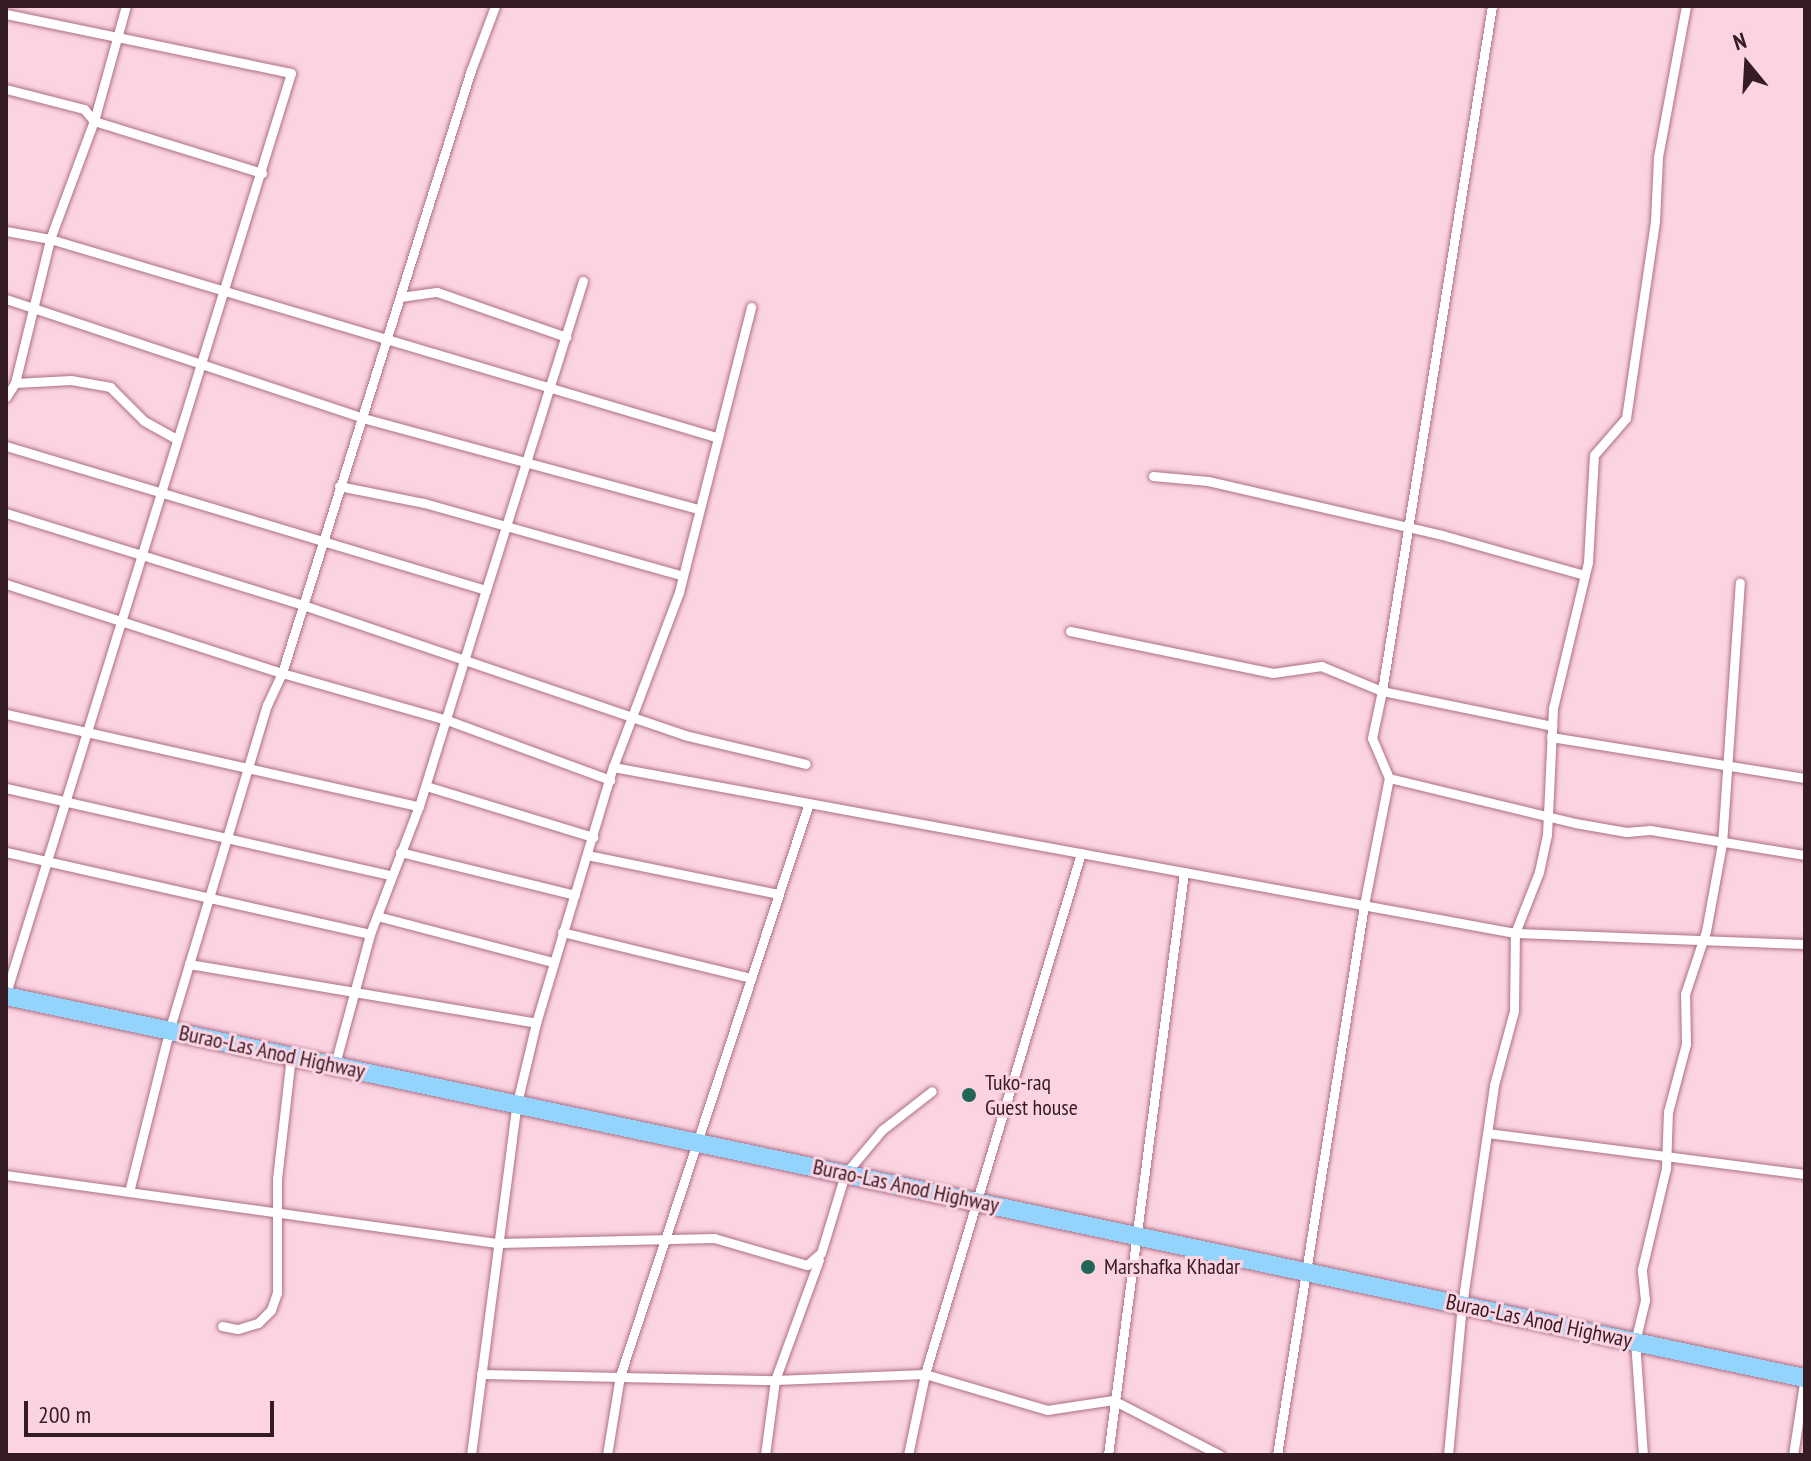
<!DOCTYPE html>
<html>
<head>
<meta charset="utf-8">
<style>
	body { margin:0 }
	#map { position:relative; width:1811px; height:1461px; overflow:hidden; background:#fcd3e1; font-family:"PT Sans Narrow",sans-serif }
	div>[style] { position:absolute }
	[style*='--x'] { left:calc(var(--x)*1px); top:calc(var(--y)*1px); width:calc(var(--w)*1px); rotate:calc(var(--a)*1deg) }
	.roads { filter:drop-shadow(0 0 2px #ac7086) drop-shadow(0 0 2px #ac7086) }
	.street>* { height:9px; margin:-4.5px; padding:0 4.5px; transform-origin:4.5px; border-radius:4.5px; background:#fff }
	.highway>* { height:18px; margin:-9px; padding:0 9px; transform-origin:9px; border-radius:9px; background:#92d4fc }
	.dots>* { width:22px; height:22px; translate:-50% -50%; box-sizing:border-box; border:4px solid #fcd3e1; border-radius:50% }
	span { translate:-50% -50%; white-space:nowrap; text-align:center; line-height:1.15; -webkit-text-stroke:6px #fcd3e1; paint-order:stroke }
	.street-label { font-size:22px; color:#341b24 }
	.poi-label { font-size:22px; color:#341b24 }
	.left { translate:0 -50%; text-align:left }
	.frame { position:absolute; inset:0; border:8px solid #341b24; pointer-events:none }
	.north { position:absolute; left:1707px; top:24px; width:80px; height:80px; -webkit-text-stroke:6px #fcd3e1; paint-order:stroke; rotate:342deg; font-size:22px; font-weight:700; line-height:32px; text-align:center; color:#341b24 }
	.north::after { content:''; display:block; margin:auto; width:28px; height:36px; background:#341b24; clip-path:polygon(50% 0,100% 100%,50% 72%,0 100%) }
	.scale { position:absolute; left:24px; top:1401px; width:250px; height:36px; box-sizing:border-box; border:4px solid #341b24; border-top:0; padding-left:10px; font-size:24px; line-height:28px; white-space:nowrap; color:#341b24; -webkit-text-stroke:6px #fcd3e1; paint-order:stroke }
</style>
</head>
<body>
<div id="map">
	<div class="roads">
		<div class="street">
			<i style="--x:6;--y:14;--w:291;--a:11.7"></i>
			<i style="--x:291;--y:73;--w:963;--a:107.21"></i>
			<i style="--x:6;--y:89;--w:81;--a:14.4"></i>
			<i style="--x:84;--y:109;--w:16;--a:50"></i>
			<i style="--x:94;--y:121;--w:176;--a:17.2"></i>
			<i style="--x:6;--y:231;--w:45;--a:10.3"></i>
			<i style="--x:50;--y:239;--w:695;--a:16.56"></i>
			<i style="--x:400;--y:297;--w:37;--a:-8"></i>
			<i style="--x:437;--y:292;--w:137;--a:19.2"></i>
			<i style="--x:6;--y:299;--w:376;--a:18.4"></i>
			<i style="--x:363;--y:418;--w:348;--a:15.2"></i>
			<i style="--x:15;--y:383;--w:56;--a:-3.1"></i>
			<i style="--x:71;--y:380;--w:40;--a:10"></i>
			<i style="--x:110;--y:387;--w:48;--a:45"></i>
			<i style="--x:144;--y:421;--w:35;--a:29"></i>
			<i style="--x:6;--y:397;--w:17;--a:-57"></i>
			<i style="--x:15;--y:383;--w:148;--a:-76.3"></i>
			<i style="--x:50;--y:239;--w:126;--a:-69.6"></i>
			<i style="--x:94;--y:121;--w:119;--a:-74.5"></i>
			<i style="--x:6;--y:446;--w:501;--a:16.7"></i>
			<i style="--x:486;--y:590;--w:324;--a:-72.6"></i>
			<i style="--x:1153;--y:476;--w:55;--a:5.2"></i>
			<i style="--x:1208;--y:481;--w:240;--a:13"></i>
			<i style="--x:1442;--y:535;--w:148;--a:15.7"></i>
			<i style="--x:339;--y:486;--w:87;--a:11.3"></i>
			<i style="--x:424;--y:503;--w:269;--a:15.7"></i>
			<i style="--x:6;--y:513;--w:311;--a:17.2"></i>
			<i style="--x:303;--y:605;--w:403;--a:18.8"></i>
			<i style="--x:684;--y:735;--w:125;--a:13.4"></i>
			<i style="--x:6;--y:584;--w:290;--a:17.9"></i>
			<i style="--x:282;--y:673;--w:172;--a:15.9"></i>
			<i style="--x:447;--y:720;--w:174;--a:20.2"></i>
			<i style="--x:1070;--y:631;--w:207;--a:11.7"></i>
			<i style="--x:1273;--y:673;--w:49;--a:-8.3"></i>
			<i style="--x:1321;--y:666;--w:66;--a:22.3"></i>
			<i style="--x:1382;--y:691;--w:694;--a:-80.88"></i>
			<i style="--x:6;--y:714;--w:423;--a:12.6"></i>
			<i style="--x:1551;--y:737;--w:257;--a:9.2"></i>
			<i style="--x:613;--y:767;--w:917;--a:10.43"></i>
			<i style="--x:1515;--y:933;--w:290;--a:2.2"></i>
			<i style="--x:1389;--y:778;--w:191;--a:13.6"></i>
			<i style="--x:1575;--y:823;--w:52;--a:10"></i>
			<i style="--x:1626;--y:832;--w:24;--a:-5"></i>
			<i style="--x:1650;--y:830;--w:157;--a:9.2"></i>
			<i style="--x:426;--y:786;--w:175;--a:17"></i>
			<i style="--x:6;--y:788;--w:396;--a:12.8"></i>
			<i style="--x:6;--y:852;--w:373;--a:12.7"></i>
			<i style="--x:400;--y:852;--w:180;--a:13.8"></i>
			<i style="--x:587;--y:855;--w:196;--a:11.5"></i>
			<i style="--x:377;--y:916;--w:181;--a:14.7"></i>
			<i style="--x:562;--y:932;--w:195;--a:13.7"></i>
			<i style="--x:189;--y:964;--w:352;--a:9.6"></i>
			<i style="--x:335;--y:1064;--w:135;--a:-74.9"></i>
			<i style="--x:370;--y:934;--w:137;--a:-69.1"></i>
			<i style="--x:419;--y:806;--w:226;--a:-72.8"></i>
			<i style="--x:1488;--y:1133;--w:320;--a:7.4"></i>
			<i style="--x:6;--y:1175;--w:498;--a:7.9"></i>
			<i style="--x:499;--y:1243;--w:215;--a:-1.3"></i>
			<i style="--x:714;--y:1238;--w:97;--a:16.2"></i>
			<i style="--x:807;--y:1265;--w:18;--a:-41"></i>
			<i style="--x:821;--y:1253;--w:83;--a:-73.1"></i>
			<i style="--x:845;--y:1174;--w:57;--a:-49.9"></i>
			<i style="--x:882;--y:1130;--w:63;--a:-38"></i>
			<i style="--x:129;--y:1192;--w:166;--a:-76"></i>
			<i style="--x:169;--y:1031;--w:340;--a:-73.3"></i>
			<i style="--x:267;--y:705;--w:35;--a:-65"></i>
			<i style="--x:282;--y:673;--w:632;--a:-72.6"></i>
			<i style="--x:471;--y:70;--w:68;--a:-69.4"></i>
			<i style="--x:222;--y:1326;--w:16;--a:11"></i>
			<i style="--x:238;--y:1329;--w:21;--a:-17"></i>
			<i style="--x:258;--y:1323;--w:18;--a:-45"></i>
			<i style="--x:271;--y:1310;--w:18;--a:-71"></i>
			<i style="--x:277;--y:1293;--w:114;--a:-90"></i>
			<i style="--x:277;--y:1179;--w:124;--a:-83.5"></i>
			<i style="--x:481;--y:1374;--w:294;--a:1.2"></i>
			<i style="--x:775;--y:1380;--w:150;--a:-2.3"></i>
			<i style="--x:925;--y:1374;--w:127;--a:16.4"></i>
			<i style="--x:1047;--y:1410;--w:67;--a:-8.6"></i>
			<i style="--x:1113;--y:1400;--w:120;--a:27.2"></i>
			<i style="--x:471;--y:1455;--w:355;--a:-82.6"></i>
			<i style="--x:517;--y:1103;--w:82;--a:-76.6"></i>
			<i style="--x:536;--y:1023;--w:267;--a:-73.3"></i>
			<i style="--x:613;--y:767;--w:187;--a:-69.3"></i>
			<i style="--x:679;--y:592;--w:294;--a:-75.8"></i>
			<i style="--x:607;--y:1455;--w:80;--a:-80.7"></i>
			<i style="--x:620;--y:1376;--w:603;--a:-71.75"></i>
			<i style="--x:765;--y:1455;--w:76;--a:-82.4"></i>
			<i style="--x:775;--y:1380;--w:128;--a:-69.9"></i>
			<i style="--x:908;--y:1455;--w:83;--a:-78.1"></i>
			<i style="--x:925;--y:1374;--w:544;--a:-73.33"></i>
			<i style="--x:1108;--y:1455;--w:588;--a:-82.57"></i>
			<i style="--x:1277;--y:1455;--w:557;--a:-81.01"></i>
			<i style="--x:1364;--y:905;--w:129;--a:-78.9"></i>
			<i style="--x:1389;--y:778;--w:43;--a:-113"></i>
			<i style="--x:1372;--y:738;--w:48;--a:-78"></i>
			<i style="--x:1382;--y:691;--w:174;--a:11.6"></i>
			<i style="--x:1448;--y:1455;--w:151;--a:-84.7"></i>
			<i style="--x:1462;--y:1305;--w:222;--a:-81.7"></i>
			<i style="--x:1494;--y:1085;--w:77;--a:-74.9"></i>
			<i style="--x:1514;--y:1011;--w:78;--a:-89.3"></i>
			<i style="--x:1515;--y:933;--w:66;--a:-68.5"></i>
			<i style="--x:1539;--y:872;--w:38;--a:-78"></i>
			<i style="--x:1547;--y:835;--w:127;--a:-87.3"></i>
			<i style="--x:1553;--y:708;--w:150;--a:-76.5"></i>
			<i style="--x:1588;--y:562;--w:107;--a:-86.8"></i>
			<i style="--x:1594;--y:455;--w:49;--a:-49.1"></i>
			<i style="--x:1626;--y:418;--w:199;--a:-81.6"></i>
			<i style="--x:1655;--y:221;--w:64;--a:-87.3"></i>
			<i style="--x:1658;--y:157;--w:154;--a:-79.5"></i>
			<i style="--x:1643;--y:1455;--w:113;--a:-94"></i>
			<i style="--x:1635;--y:1342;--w:43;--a:-76.6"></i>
			<i style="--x:1645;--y:1300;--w:31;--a:-96"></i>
			<i style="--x:1642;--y:1269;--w:104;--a:-76.6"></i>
			<i style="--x:1666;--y:1168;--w:56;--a:-88"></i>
			<i style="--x:1668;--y:1112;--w:70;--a:-75.2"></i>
			<i style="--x:1686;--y:1044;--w:50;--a:-91.1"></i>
			<i style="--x:1685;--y:994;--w:66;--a:-71.6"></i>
			<i style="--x:1706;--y:931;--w:88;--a:-79.6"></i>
			<i style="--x:1722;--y:844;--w:262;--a:-86.1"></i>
			<i style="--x:1793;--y:1455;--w:79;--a:-81.3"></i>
		</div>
		<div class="highway">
			<i style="--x:6;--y:996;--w:1839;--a:11.99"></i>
		</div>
	</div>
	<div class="dots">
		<i style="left:969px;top:1095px;background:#216557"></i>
		<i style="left:1088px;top:1267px;background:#216557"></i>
	</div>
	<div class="street-label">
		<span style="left:272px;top:1052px;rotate:12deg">Burao-Las Anod Highway</span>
		<span style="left:906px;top:1186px;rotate:12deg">Burao-Las Anod Highway</span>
		<span style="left:1539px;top:1321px;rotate:12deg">Burao-Las Anod Highway</span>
	</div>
	<div class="poi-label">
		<span class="left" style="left:985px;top:1095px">Tuko-raq<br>Guest house</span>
		<span class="left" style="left:1104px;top:1267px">Marshafka Khadar</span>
	</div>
	<div class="frame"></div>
	<div class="north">N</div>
	<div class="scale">200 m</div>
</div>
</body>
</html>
